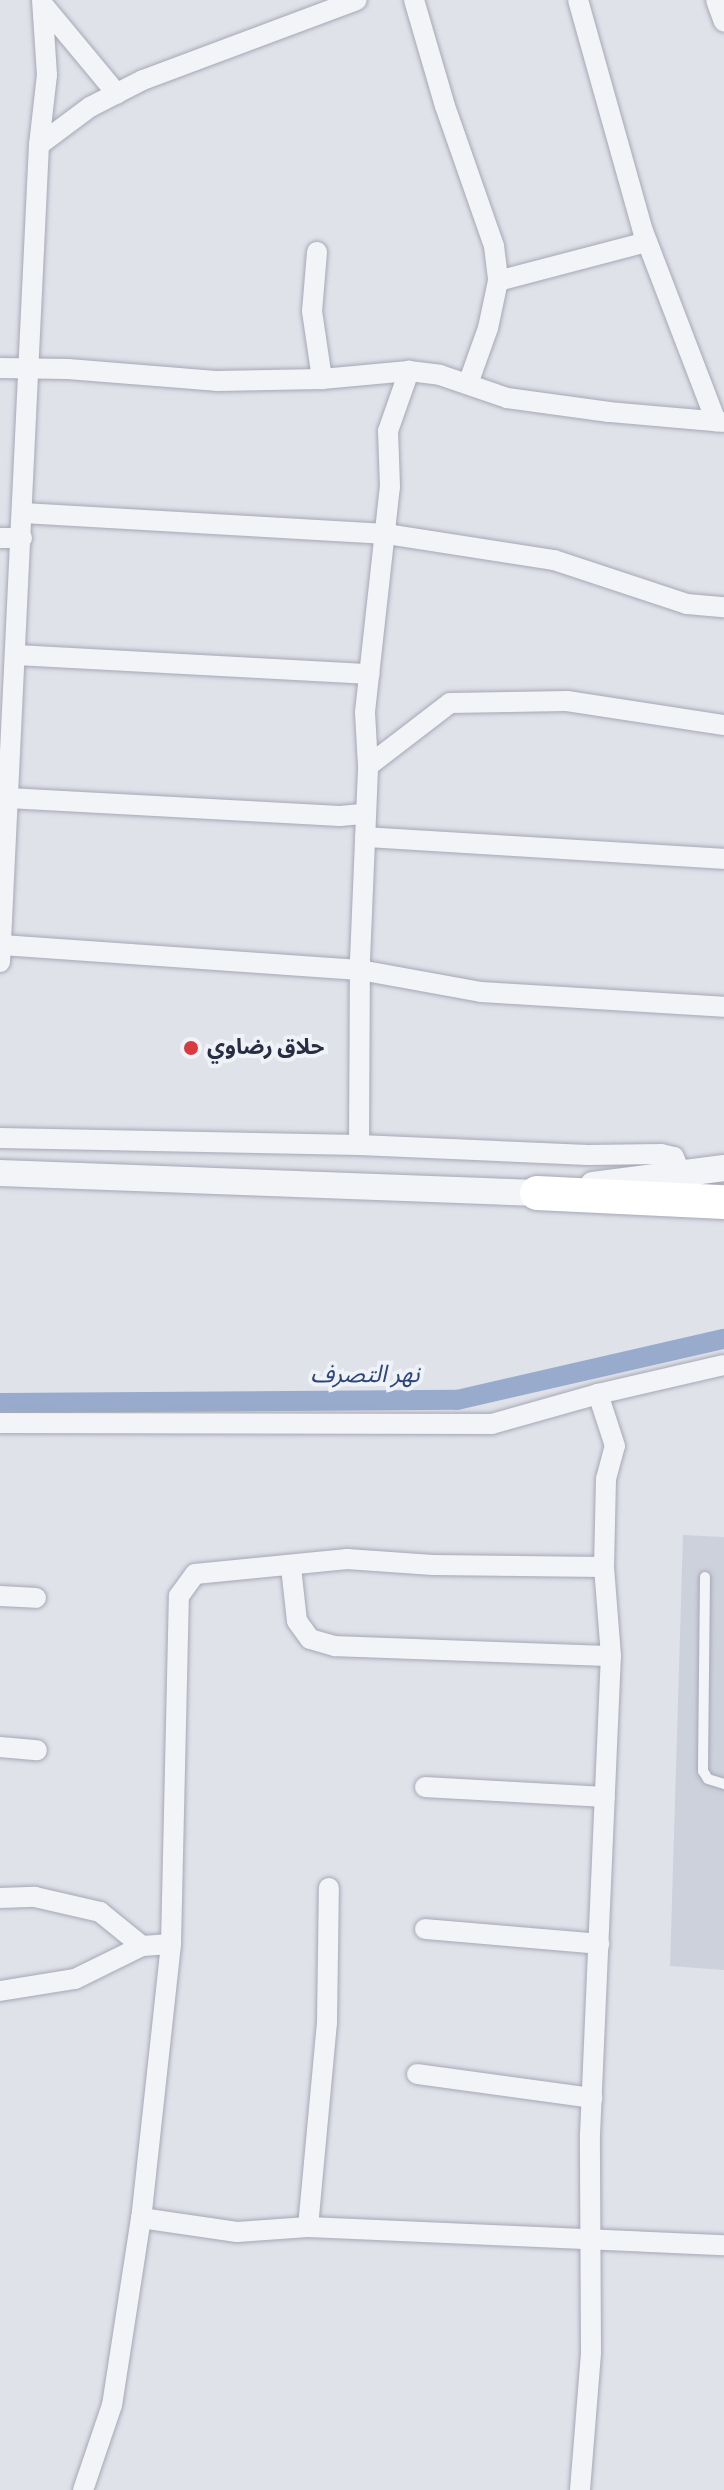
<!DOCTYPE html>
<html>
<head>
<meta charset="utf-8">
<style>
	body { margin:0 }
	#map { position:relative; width:724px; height:2490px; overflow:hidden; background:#e0e2ea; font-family:"Source Sans 3","Noto Sans Arabic",sans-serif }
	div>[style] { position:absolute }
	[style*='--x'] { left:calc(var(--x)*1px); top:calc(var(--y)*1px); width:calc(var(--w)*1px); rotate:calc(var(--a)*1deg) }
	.built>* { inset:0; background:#cdd1dc }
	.canal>* { height:20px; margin:-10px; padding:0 10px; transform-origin:10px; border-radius:10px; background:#98abcd }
	.roads { filter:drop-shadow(0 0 2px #a5a8b5) drop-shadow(0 0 2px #a5a8b5) }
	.service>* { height:10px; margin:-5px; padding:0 5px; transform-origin:5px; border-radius:5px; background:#f3f4f8 }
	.minor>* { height:20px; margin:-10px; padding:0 10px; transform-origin:10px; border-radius:10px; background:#f3f4f8 }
	.tertiary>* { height:26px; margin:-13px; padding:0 13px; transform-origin:13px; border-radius:13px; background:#f3f4f8 }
	.trunk>* { height:34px; margin:-17px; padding:0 17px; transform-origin:17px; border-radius:17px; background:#fff }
	.dots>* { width:22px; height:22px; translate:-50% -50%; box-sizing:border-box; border:4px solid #eff2f7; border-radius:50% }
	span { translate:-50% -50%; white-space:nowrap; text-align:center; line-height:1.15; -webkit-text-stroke:8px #eff2f7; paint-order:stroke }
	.poi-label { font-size:22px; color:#272e43; font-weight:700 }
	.left { translate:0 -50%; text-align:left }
	.water-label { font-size:24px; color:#2d467a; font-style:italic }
</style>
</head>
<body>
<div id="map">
	<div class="built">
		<i style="clip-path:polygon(683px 1535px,724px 1537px,724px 1970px,670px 1966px)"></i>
	</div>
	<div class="canal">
		<i style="--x:0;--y:1403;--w:457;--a:-0.4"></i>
		<i style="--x:457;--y:1400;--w:274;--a:-12.9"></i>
	</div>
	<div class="roads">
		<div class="service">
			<i style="--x:705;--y:1577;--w:194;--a:90.6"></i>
			<i style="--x:703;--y:1771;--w:9;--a:58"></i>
			<i style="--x:708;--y:1779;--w:17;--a:17"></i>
		</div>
		<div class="minor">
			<i style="--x:414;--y:0;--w:110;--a:73.7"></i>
			<i style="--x:445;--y:106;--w:148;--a:70.7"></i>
			<i style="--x:494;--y:246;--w:35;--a:83"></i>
			<i style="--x:498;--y:281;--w:48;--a:102"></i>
			<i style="--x:488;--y:328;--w:59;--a:109.7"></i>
			<i style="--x:578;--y:0;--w:240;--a:74.3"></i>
			<i style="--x:643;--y:231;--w:204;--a:69"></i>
			<i style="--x:716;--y:0;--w:23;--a:70"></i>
			<i style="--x:44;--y:6;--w:114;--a:50.3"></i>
			<i style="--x:39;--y:145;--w:64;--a:-36.7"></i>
			<i style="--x:90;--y:107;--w:59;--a:-27"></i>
			<i style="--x:143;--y:80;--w:228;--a:-20.5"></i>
			<i style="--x:317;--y:252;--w:59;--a:94.8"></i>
			<i style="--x:312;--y:311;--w:69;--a:81.6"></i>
			<i style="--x:498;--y:281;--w:154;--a:-14.7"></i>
			<i style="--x:0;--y:368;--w:68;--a:0.8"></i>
			<i style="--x:68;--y:369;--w:148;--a:4.6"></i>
			<i style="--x:216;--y:381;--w:106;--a:-1.1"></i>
			<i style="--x:322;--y:379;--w:87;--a:-5.3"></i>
			<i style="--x:409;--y:371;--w:31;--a:7"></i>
			<i style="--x:440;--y:375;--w:71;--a:18.9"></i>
			<i style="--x:507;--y:398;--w:103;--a:7.8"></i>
			<i style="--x:609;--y:412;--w:115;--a:5"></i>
			<i style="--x:23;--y:513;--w:364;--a:3.3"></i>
			<i style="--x:386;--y:534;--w:170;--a:8.8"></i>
			<i style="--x:554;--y:560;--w:140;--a:18.3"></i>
			<i style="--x:687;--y:604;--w:37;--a:5"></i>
			<i style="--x:0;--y:538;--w:22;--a:0"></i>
			<i style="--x:17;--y:655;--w:353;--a:3.1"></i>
			<i style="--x:368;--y:766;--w:103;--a:-37.5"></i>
			<i style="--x:450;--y:703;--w:117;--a:-1"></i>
			<i style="--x:567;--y:701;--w:159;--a:8.7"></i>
			<i style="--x:8;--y:798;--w:332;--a:3.1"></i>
			<i style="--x:340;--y:816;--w:25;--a:-5"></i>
			<i style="--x:365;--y:837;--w:360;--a:3.5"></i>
			<i style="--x:1;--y:945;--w:360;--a:4"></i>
			<i style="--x:360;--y:970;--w:123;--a:10.3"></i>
			<i style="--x:481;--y:992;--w:243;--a:3.5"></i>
			<i style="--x:0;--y:962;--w:818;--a:-87.27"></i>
			<i style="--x:39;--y:145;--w:70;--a:-83.5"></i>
			<i style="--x:47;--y:75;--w:75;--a:-93.8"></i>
			<i style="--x:0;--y:1138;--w:359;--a:1.1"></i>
			<i style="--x:359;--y:1145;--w:229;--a:2.5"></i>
			<i style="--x:588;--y:1155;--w:73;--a:-0.8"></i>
			<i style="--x:661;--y:1154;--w:13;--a:13"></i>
			<i style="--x:674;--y:1157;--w:17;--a:69"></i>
			<i style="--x:359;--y:1145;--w:185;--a:-89.7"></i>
			<i style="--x:360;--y:960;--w:194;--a:-87.6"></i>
			<i style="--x:368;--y:766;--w:54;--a:-93.2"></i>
			<i style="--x:365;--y:712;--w:226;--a:-83.7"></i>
			<i style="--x:390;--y:487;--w:56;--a:-92"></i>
			<i style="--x:388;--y:431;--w:64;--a:-70.7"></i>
			<i style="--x:0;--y:1423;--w:492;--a:0.1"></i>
			<i style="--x:492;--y:1424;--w:110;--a:-15.8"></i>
			<i style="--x:291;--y:1567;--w:54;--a:83.7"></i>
			<i style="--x:297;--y:1621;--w:22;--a:54"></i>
			<i style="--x:310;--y:1639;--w:26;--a:16"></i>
			<i style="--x:335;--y:1646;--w:276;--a:2.1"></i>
			<i style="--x:0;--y:1596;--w:36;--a:3"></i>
			<i style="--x:0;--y:1747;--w:37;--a:5"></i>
			<i style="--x:425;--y:1787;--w:180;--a:3.2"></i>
			<i style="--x:0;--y:1898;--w:35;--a:-2"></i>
			<i style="--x:35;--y:1897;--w:67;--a:13"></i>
			<i style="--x:100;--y:1912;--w:54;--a:39"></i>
			<i style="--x:425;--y:1929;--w:175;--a:4.9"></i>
			<i style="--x:171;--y:1944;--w:348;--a:-88.7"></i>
			<i style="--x:179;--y:1596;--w:27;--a:-54"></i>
			<i style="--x:195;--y:1574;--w:153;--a:-5.6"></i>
			<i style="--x:347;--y:1559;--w:86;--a:4"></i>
			<i style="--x:433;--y:1565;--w:171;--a:0.7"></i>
			<i style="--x:0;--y:1991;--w:76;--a:-9.1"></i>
			<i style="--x:75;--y:1979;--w:75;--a:-26.2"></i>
			<i style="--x:142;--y:1946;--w:29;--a:-4"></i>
			<i style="--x:171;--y:1944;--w:276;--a:96.2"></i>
			<i style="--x:141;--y:2218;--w:189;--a:98.8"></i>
			<i style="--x:112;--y:2405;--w:90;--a:108.8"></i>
			<i style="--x:417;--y:2074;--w:177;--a:7.8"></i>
			<i style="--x:141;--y:2218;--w:97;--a:8.3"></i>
			<i style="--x:237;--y:2232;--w:71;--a:-4"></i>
			<i style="--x:308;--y:2227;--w:416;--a:2.5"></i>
			<i style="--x:308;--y:2227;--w:205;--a:-84.7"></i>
			<i style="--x:327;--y:2023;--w:135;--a:-89.2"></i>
			<i style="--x:580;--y:2490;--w:138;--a:-85.4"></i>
			<i style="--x:591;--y:2352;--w:217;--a:-90.3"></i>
			<i style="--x:590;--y:2135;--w:479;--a:-87.5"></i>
			<i style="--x:611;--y:1656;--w:89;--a:-94.5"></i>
			<i style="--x:604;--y:1567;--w:88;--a:-88.7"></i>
			<i style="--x:606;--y:1479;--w:34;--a:-75"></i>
			<i style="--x:615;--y:1446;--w:55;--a:-108.1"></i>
			<i style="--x:598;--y:1394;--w:129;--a:-13"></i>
		</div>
		<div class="tertiary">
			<i style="--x:0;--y:1173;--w:537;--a:2.13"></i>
			<i style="--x:537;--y:1193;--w:17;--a:-7"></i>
			<i style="--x:593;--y:1185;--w:132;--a:-7.4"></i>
		</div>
		<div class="trunk">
			<i style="--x:537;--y:1193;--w:187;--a:2.8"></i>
		</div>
	</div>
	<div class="dots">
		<i style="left:191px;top:1048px;background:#d93a3f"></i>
	</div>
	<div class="poi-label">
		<span class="left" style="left:207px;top:1048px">حلاق رضاوي</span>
	</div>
	<div class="water-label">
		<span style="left:365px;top:1375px">نهر التصرف</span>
	</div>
</div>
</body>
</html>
